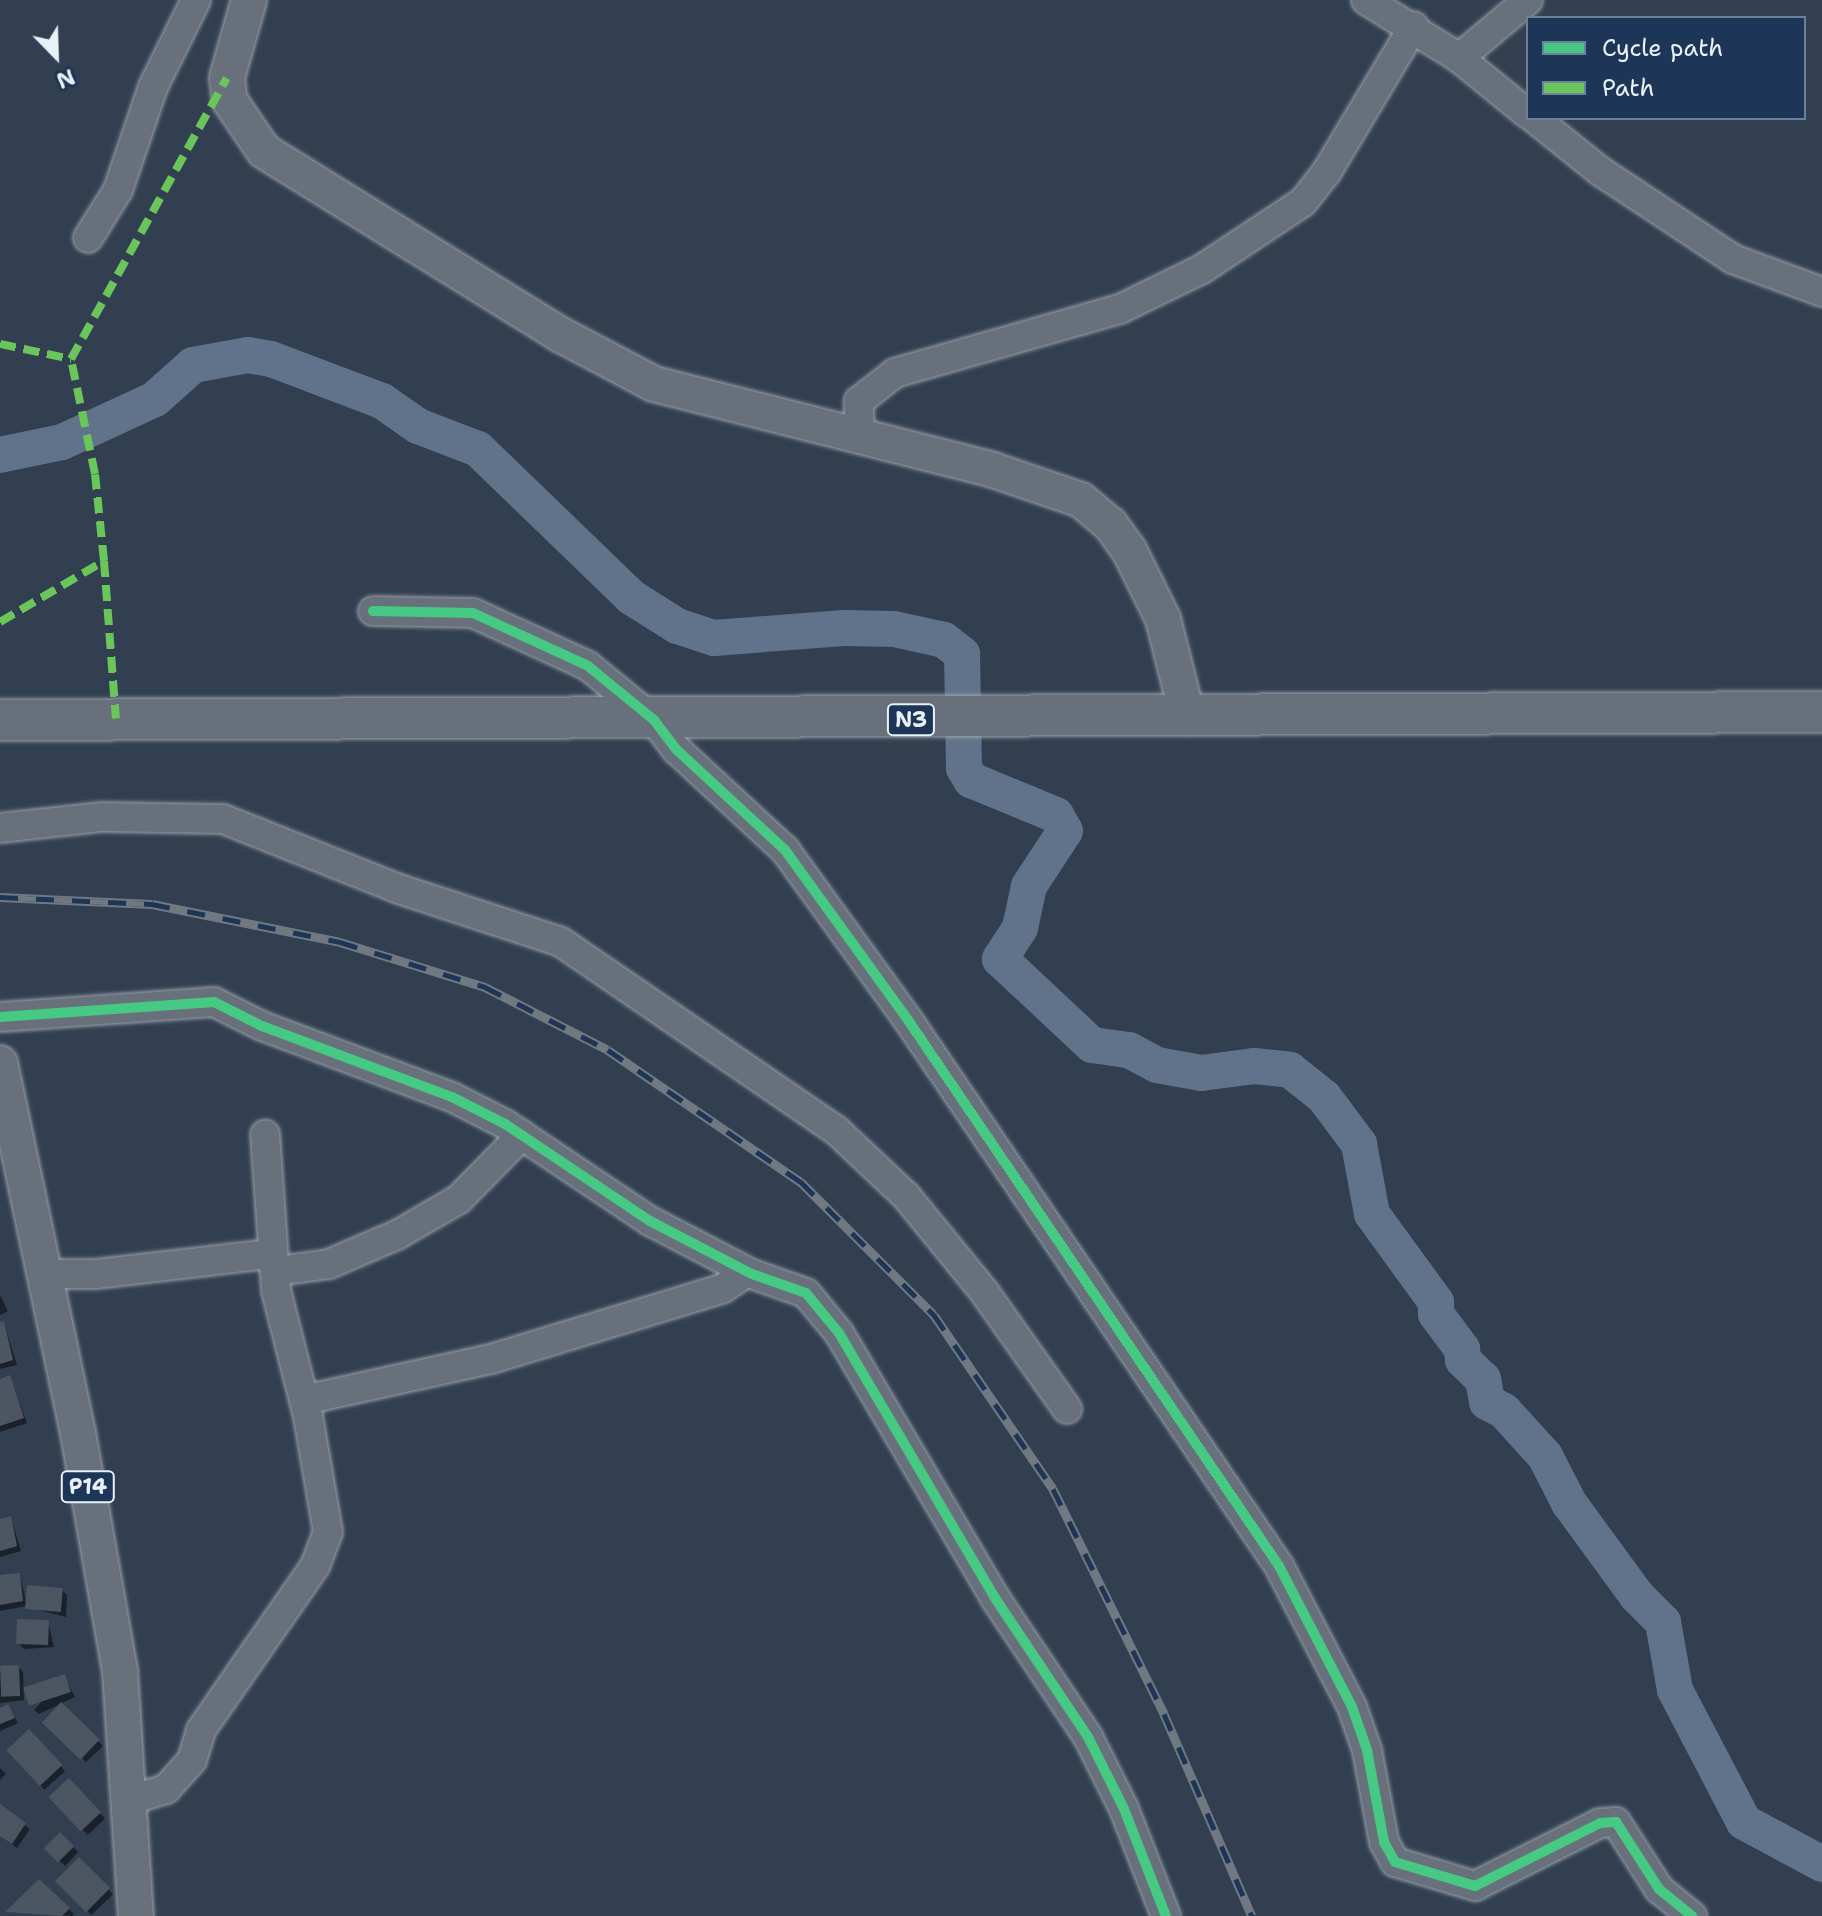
<!DOCTYPE html>
<html>
<head>
<meta charset="utf-8">
<style>
	body { margin:0 }
	#map { position:relative; width:1822px; height:1916px; overflow:hidden; background:#323f50; font-family:"Shantell Sans",sans-serif }
	div>[style] { position:absolute }
	[style*='--x'] { left:calc(var(--x)*1px); top:calc(var(--y)*1px); width:calc(var(--w)*1px); rotate:calc(var(--a)*1deg) }
	.shadow>* { inset:0; background:#0007; transform-origin:0 0 }
	.river>* { height:36px; margin:-18px; padding:0 18px; transform-origin:18px; border-radius:18px; background:#60738a }
	.building>* { inset:0; background:#4c5663; transform-origin:0 0 }
	.roads { filter:drop-shadow(0 0 2px #99a0aa) drop-shadow(0 0 2px #99a0aa) }
	.minor>* { height:28px; margin:-14px; padding:0 14px; transform-origin:14px; border-radius:14px; background:#67707b }
	.major>* { height:34px; margin:-17px; padding:0 17px; transform-origin:17px; border-radius:17px; background:#67707b }
	.highway>* { height:40px; margin:-20px; padding:0 20px; transform-origin:20px; border-radius:20px; background:#67707b }
	.rail>* { height:9px; margin-top:-4.5px; transform-origin:0; background:repeating-linear-gradient(90deg,#1d3557 0 18px,#707881 0 36px); box-sizing:border-box; border-block:2px solid #707881 }
	.quiet>* { height:8px; margin-top:-4px; transform-origin:0; background:repeating-linear-gradient(90deg,#6ac65a 0 16px,transparent 0 24px) }
	.cycleway>* { height:10px; margin:-5px; padding:0 5px; transform-origin:5px; border-radius:5px; background:#46c982 }
	span { translate:-50% -50%; white-space:nowrap; text-align:center; line-height:1.15; -webkit-text-stroke:6px #1d3557; paint-order:stroke }
	.shield-label span { padding:2px 6px; background:#1d3557; border:2px solid; border-radius:6px; -webkit-text-stroke-width:0 }
	.shield-label { font-size:22px; color:#e8f1f8; font-weight:700 }
	.legend { position:absolute; left:1526px; top:16px; width:280px; height:104px; box-sizing:border-box; background:#1d3557; border:2px solid #6e8097; margin:0; padding:10px 14px; list-style:none; font-size:24px; color:#e8f1f8 }
	.legend li { display:flex; align-items:center; gap:16px; height:40px }
	.legend b { width:40px; border:2px solid #6e8097 }
	.north { position:absolute; left:16px; top:16px; width:80px; height:80px; -webkit-text-stroke:6px #1d3557; paint-order:stroke; rotate:157deg; font-size:22px; font-weight:700; line-height:32px; text-align:center; color:#e8f1f8 }
	.north::after { content:''; display:block; margin:auto; width:28px; height:36px; background:#e8f1f8; clip-path:polygon(50% 0,100% 100%,50% 72%,0 100%) }
</style>
</head>
<body>
<div id="map">
	<div class="shadow">
		<i style="clip-path:polygon(0 1295px,8px 1311px,0 1315px)"></i>
		<i style="clip-path:polygon(4px 1323px,17px 1365px,0 1369px,0 1324px)"></i>
		<i style="clip-path:polygon(10px 1378px,27px 1423px,0 1432px,0 1381px)"></i>
		<i style="clip-path:polygon(11px 1518px,21px 1551px,0 1557px,0 1521px)"></i>
		<i style="clip-path:polygon(20px 1575px,27px 1606px,0 1611px,0 1577px)"></i>
		<i style="clip-path:polygon(62px 1590px,67px 1595px,66px 1617px,30px 1608px)"></i>
		<i style="clip-path:polygon(48px 1622px,54px 1647px,24px 1649px,19px 1644px)"></i>
		<i style="clip-path:polygon(18px 1667px,23px 1672px,24px 1700px,0 1703px,0 1668px)"></i>
		<i style="clip-path:polygon(64px 1676px,75px 1697px,60px 1704px,103px 1746px,86px 1762px,43px 1720px,58px 1705px,39px 1714px,34px 1710px)"></i>
		<i style="clip-path:polygon(8px 1706px,18px 1723px,0 1731px,0 1710px)"></i>
		<i style="left:29px;top:1731px;width:54px;height:28px;rotate:48deg"></i>
		<i style="clip-path:polygon(0 1768px,6px 1774px,0 1780px)"></i>
		<i style="left:69px;top:1781px;width:52px;height:24px;rotate:46deg"></i>
		<i style="clip-path:polygon(0 1807px,30px 1829px,17px 1848px,0 1835px)"></i>
		<i style="left:60px;top:1835px;width:25px;height:19px;rotate:43deg"></i>
		<i style="left:79px;top:1859px;width:49px;height:30px;rotate:46deg"></i>
		<i style="clip-path:polygon(39px 1881px,74px 1914px,72px 1916px,8px 1912px)"></i>
	</div>
	<div class="river">
		<i style="--x:0;--y:455;--w:63;--a:-11.8"></i>
		<i style="--x:62;--y:442;--w:102;--a:-24.8"></i>
		<i style="--x:155;--y:399;--w:51;--a:-41.8"></i>
		<i style="--x:193;--y:365;--w:56;--a:-10.3"></i>
		<i style="--x:248;--y:355;--w:23;--a:10"></i>
		<i style="--x:271;--y:359;--w:119;--a:20.7"></i>
		<i style="--x:382;--y:401;--w:44;--a:34.8"></i>
		<i style="--x:418;--y:426;--w:64;--a:21"></i>
		<i style="--x:478;--y:449;--w:213;--a:44"></i>
		<i style="--x:631;--y:597;--w:54;--a:32.2"></i>
		<i style="--x:677;--y:626;--w:39;--a:18"></i>
		<i style="--x:714;--y:638;--w:130;--a:-4.4"></i>
		<i style="--x:844;--y:628;--w:50;--a:1.1"></i>
		<i style="--x:894;--y:629;--w:51;--a:12.4"></i>
		<i style="--x:944;--y:640;--w:23;--a:38"></i>
		<i style="--x:962;--y:654;--w:114;--a:89"></i>
		<i style="--x:964;--y:768;--w:14;--a:60"></i>
		<i style="--x:971;--y:780;--w:92;--a:22.4"></i>
		<i style="--x:1056;--y:815;--w:18;--a:61"></i>
		<i style="--x:1065;--y:831;--w:66;--a:123.2"></i>
		<i style="--x:1029;--y:886;--w:43;--a:102.1"></i>
		<i style="--x:1020;--y:928;--w:37;--a:123"></i>
		<i style="--x:1000;--y:959;--w:126;--a:43.1"></i>
		<i style="--x:1092;--y:1045;--w:37;--a:8"></i>
		<i style="--x:1129;--y:1050;--w:32;--a:28"></i>
		<i style="--x:1157;--y:1065;--w:45;--a:10.3"></i>
		<i style="--x:1201;--y:1073;--w:53;--a:-7.5"></i>
		<i style="--x:1254;--y:1066;--w:36;--a:6"></i>
		<i style="--x:1290;--y:1070;--w:43;--a:38.5"></i>
		<i style="--x:1324;--y:1097;--w:59;--a:53.3"></i>
		<i style="--x:1359;--y:1144;--w:71;--a:79.5"></i>
		<i style="--x:1372;--y:1214;--w:109;--a:54"></i>
		<i style="--x:1436;--y:1302;--w:12;--a:90"></i>
		<i style="--x:1436;--y:1314;--w:44;--a:53.4"></i>
		<i style="--x:1462;--y:1349;--w:11;--a:85"></i>
		<i style="--x:1463;--y:1360;--w:28;--a:44"></i>
		<i style="--x:1483;--y:1379;--w:23;--a:80"></i>
		<i style="--x:1487;--y:1402;--w:19;--a:28"></i>
		<i style="--x:1504;--y:1411;--w:61;--a:47.7"></i>
		<i style="--x:1545;--y:1456;--w:53;--a:62.9"></i>
		<i style="--x:1569;--y:1503;--w:115;--a:53.8"></i>
		<i style="--x:1637;--y:1596;--w:37;--a:45"></i>
		<i style="--x:1663;--y:1622;--w:69;--a:80"></i>
		<i style="--x:1675;--y:1690;--w:149;--a:62.4"></i>
		<i style="--x:1744;--y:1822;--w:89;--a:28.3"></i>
	</div>
	<div class="building">
		<i style="clip-path:polygon(4px 1321px,13px 1360px,0 1364px,0 1322px)"></i>
		<i style="clip-path:polygon(10px 1375px,24px 1418px,0 1426px,0 1379px)"></i>
		<i style="clip-path:polygon(11px 1516px,17px 1546px,0 1551px,0 1519px)"></i>
		<i style="clip-path:polygon(20px 1573px,23px 1601px,0 1605px,0 1575px)"></i>
		<i style="left:27px;top:1585px;width:36px;height:24px;rotate:5deg"></i>
		<i style="left:17px;top:1619px;width:32px;height:25px;rotate:2deg"></i>
		<i style="left:19px;top:1665px;width:31px;height:19px;rotate:88deg"></i>
		<i style="left:65px;top:1674px;width:19px;height:44px;rotate:72deg"></i>
		<i style="left:61px;top:1702px;width:54px;height:28px;rotate:44deg"></i>
		<i style="clip-path:polygon(8px 1704px,15px 1718px,0 1724px,0 1708px)"></i>
		<i style="left:29px;top:1729px;width:49px;height:31px;rotate:47deg"></i>
		<i style="left:69px;top:1778px;width:47px;height:28px;rotate:47deg"></i>
		<i style="clip-path:polygon(0 1804px,26px 1823px,12px 1844px,0 1836px)"></i>
		<i style="left:60px;top:1832px;width:20px;height:23px;rotate:45deg"></i>
		<i style="left:79px;top:1857px;width:44px;height:34px;rotate:45deg"></i>
		<i style="clip-path:polygon(39px 1879px,70px 1908px,62px 1916px,5px 1912px)"></i>
	</div>
	<div class="roads">
		<div class="minor">
			<i style="--x:1366;--y:0;--w:110;--a:31.9"></i>
			<i style="--x:1459;--y:58;--w:89;--a:39.1"></i>
			<i style="--x:1459;--y:58;--w:90;--a:-40"></i>
			<i style="--x:1534;--y:118;--w:85;--a:38.8"></i>
			<i style="--x:1600;--y:171;--w:159;--a:33.5"></i>
			<i style="--x:1733;--y:259;--w:95;--a:20.3"></i>
			<i style="--x:88;--y:238;--w:57;--a:-58"></i>
			<i style="--x:118;--y:190;--w:109;--a:-71.2"></i>
			<i style="--x:153;--y:87;--w:97;--a:-63.7"></i>
			<i style="--x:860;--y:438;--w:37;--a:-92"></i>
			<i style="--x:859;--y:401;--w:46;--a:-37.9"></i>
			<i style="--x:895;--y:373;--w:234;--a:-15.9"></i>
			<i style="--x:1120;--y:309;--w:91;--a:-26"></i>
			<i style="--x:1202;--y:269;--w:121;--a:-33.6"></i>
			<i style="--x:1303;--y:202;--w:37;--a:-52"></i>
			<i style="--x:1326;--y:173;--w:171;--a:-59.1"></i>
			<i style="--x:373;--y:611;--w:100;--a:1.1"></i>
			<i style="--x:473;--y:613;--w:127;--a:24.7"></i>
			<i style="--x:588;--y:666;--w:85;--a:39.3"></i>
			<i style="--x:654;--y:720;--w:38;--a:53"></i>
			<i style="--x:677;--y:750;--w:147;--a:42.8"></i>
			<i style="--x:785;--y:850;--w:210;--a:54.1"></i>
			<i style="--x:908;--y:1020;--w:660;--a:55.8"></i>
			<i style="--x:1279;--y:1566;--w:159;--a:62.6"></i>
			<i style="--x:1352;--y:1707;--w:46;--a:70.8"></i>
			<i style="--x:1367;--y:1750;--w:94;--a:79.5"></i>
			<i style="--x:1384;--y:1842;--w:23;--a:61"></i>
			<i style="--x:1395;--y:1862;--w:84;--a:16.7"></i>
			<i style="--x:1475;--y:1886;--w:140;--a:-26.7"></i>
			<i style="--x:1600;--y:1823;--w:16;--a:-4"></i>
			<i style="--x:1616;--y:1822;--w:80;--a:57.3"></i>
			<i style="--x:1659;--y:1889;--w:43;--a:39.3"></i>
			<i style="--x:0;--y:828;--w:103;--a:-6.2"></i>
			<i style="--x:102;--y:817;--w:121;--a:0.9"></i>
			<i style="--x:223;--y:819;--w:189;--a:21.7"></i>
			<i style="--x:399;--y:889;--w:170;--a:18.1"></i>
			<i style="--x:561;--y:942;--w:335;--a:34.4"></i>
			<i style="--x:837;--y:1131;--w:95;--a:43.3"></i>
			<i style="--x:906;--y:1196;--w:125;--a:50.8"></i>
			<i style="--x:985;--y:1293;--w:142;--a:54.7"></i>
			<i style="--x:0;--y:1017;--w:215;--a:-4"></i>
			<i style="--x:214;--y:1002;--w:54;--a:26.6"></i>
			<i style="--x:262;--y:1026;--w:203;--a:20.5"></i>
			<i style="--x:452;--y:1097;--w:59;--a:27"></i>
			<i style="--x:505;--y:1124;--w:174;--a:33.8"></i>
			<i style="--x:650;--y:1221;--w:115;--a:27.5"></i>
			<i style="--x:752;--y:1274;--w:57;--a:19.4"></i>
			<i style="--x:806;--y:1293;--w:52;--a:50.5"></i>
			<i style="--x:839;--y:1333;--w:308;--a:59.5"></i>
			<i style="--x:995;--y:1598;--w:167;--a:56.2"></i>
			<i style="--x:1088;--y:1737;--w:80;--a:63.4"></i>
			<i style="--x:1124;--y:1809;--w:115;--a:68.6"></i>
			<i style="--x:278;--y:1271;--w:51;--a:-7.8"></i>
			<i style="--x:329;--y:1264;--w:74;--a:-23.1"></i>
			<i style="--x:397;--y:1235;--w:72;--a:-30.1"></i>
			<i style="--x:459;--y:1199;--w:90;--a:-45.5"></i>
			<i style="--x:44;--y:1274;--w:52;--a:0"></i>
			<i style="--x:96;--y:1274;--w:175;--a:-6.6"></i>
			<i style="--x:304;--y:1400;--w:191;--a:-12.4"></i>
			<i style="--x:491;--y:1359;--w:241;--a:-16.9"></i>
			<i style="--x:722;--y:1289;--w:30;--a:-34"></i>
			<i style="--x:130;--y:1800;--w:38;--a:-17"></i>
			<i style="--x:166;--y:1789;--w:39;--a:-48"></i>
			<i style="--x:192;--y:1760;--w:31;--a:-73"></i>
			<i style="--x:201;--y:1730;--w:200;--a:-55.2"></i>
			<i style="--x:315;--y:1566;--w:36;--a:-69"></i>
			<i style="--x:328;--y:1532;--w:118;--a:-99.8"></i>
			<i style="--x:308;--y:1416;--w:130;--a:-104.3"></i>
			<i style="--x:276;--y:1290;--w:156;--a:-94"></i>
		</div>
		<div class="major">
			<i style="--x:249;--y:0;--w:81;--a:105.8"></i>
			<i style="--x:227;--y:78;--w:23;--a:83"></i>
			<i style="--x:230;--y:101;--w:60;--a:55.8"></i>
			<i style="--x:264;--y:151;--w:349;--a:31.8"></i>
			<i style="--x:561;--y:335;--w:105;--a:27.8"></i>
			<i style="--x:654;--y:384;--w:350;--a:14.2"></i>
			<i style="--x:993;--y:470;--w:93;--a:18.8"></i>
			<i style="--x:1081;--y:500;--w:38;--a:40"></i>
			<i style="--x:1110;--y:524;--w:32;--a:54"></i>
			<i style="--x:1129;--y:550;--w:77;--a:63.8"></i>
			<i style="--x:1163;--y:619;--w:102;--a:75.8"></i>
			<i style="--x:0;--y:1063;--w:378;--a:78.1"></i>
			<i style="--x:78;--y:1433;--w:242;--a:80"></i>
			<i style="--x:120;--y:1671;--w:246;--a:86.3"></i>
		</div>
		<div class="highway">
			<i style="--x:0;--y:720;--w:1822;--a:-0.25"></i>
		</div>
	</div>
	<div class="rail">
		<i style="--x:0;--y:897;--w:152;--a:2.6"></i>
		<i style="--x:152;--y:904;--w:192;--a:11.4"></i>
		<i style="--x:340;--y:942;--w:152;--a:17.2"></i>
		<i style="--x:485;--y:987;--w:138;--a:27.1"></i>
		<i style="--x:608;--y:1050;--w:234;--a:34.4"></i>
		<i style="--x:801;--y:1182;--w:188;--a:45"></i>
		<i style="--x:934;--y:1315;--w:211;--a:55.6"></i>
		<i style="--x:1053;--y:1489;--w:251;--a:63.7"></i>
		<i style="--x:1164;--y:1714;--w:220;--a:66.5"></i>
	</div>
	<div class="quiet">
		<i style="--x:0;--y:344;--w:73;--a:11.9"></i>
		<i style="--x:71;--y:359;--w:321;--a:-61"></i>
		<i style="--x:104;--y:561;--w:158;--a:85.7"></i>
		<i style="--x:0;--y:622;--w:121;--a:-30.4"></i>
		<i style="--x:104;--y:561;--w:87;--a:-95.9"></i>
		<i style="--x:95;--y:474;--w:117;--a:-101.8"></i>
	</div>
	<div class="cycleway">
		<i style="--x:373;--y:611;--w:100;--a:1.1"></i>
		<i style="--x:473;--y:613;--w:127;--a:24.7"></i>
		<i style="--x:588;--y:666;--w:85;--a:39.3"></i>
		<i style="--x:654;--y:720;--w:38;--a:53"></i>
		<i style="--x:677;--y:750;--w:147;--a:42.8"></i>
		<i style="--x:785;--y:850;--w:210;--a:54.1"></i>
		<i style="--x:908;--y:1020;--w:660;--a:55.8"></i>
		<i style="--x:1279;--y:1566;--w:159;--a:62.6"></i>
		<i style="--x:1352;--y:1707;--w:46;--a:70.8"></i>
		<i style="--x:1367;--y:1750;--w:94;--a:79.5"></i>
		<i style="--x:1384;--y:1842;--w:23;--a:61"></i>
		<i style="--x:1395;--y:1862;--w:84;--a:16.7"></i>
		<i style="--x:1475;--y:1886;--w:140;--a:-26.7"></i>
		<i style="--x:1600;--y:1823;--w:16;--a:-4"></i>
		<i style="--x:1616;--y:1822;--w:80;--a:57.3"></i>
		<i style="--x:1659;--y:1889;--w:43;--a:39.3"></i>
		<i style="--x:0;--y:1017;--w:215;--a:-4"></i>
		<i style="--x:214;--y:1002;--w:54;--a:26.6"></i>
		<i style="--x:262;--y:1026;--w:203;--a:20.5"></i>
		<i style="--x:452;--y:1097;--w:59;--a:27"></i>
		<i style="--x:505;--y:1124;--w:174;--a:33.8"></i>
		<i style="--x:650;--y:1221;--w:115;--a:27.5"></i>
		<i style="--x:752;--y:1274;--w:57;--a:19.4"></i>
		<i style="--x:806;--y:1293;--w:52;--a:50.5"></i>
		<i style="--x:839;--y:1333;--w:308;--a:59.5"></i>
		<i style="--x:995;--y:1598;--w:167;--a:56.2"></i>
		<i style="--x:1088;--y:1737;--w:80;--a:63.4"></i>
		<i style="--x:1124;--y:1809;--w:115;--a:68.6"></i>
	</div>
	<div class="shield-label">
		<span style="left:911px;top:720px">N3</span>
		<span style="left:88px;top:1487px">P14</span>
	</div>
	<ul class="legend">
	<li><b style="height:10px;background:#46c982"></b>Cycle path</li>
	<li><b style="height:10px;background:#6ac65a"></b>Path</li>
	</ul>
	<div class="north">N</div>
</div>
</body>
</html>
